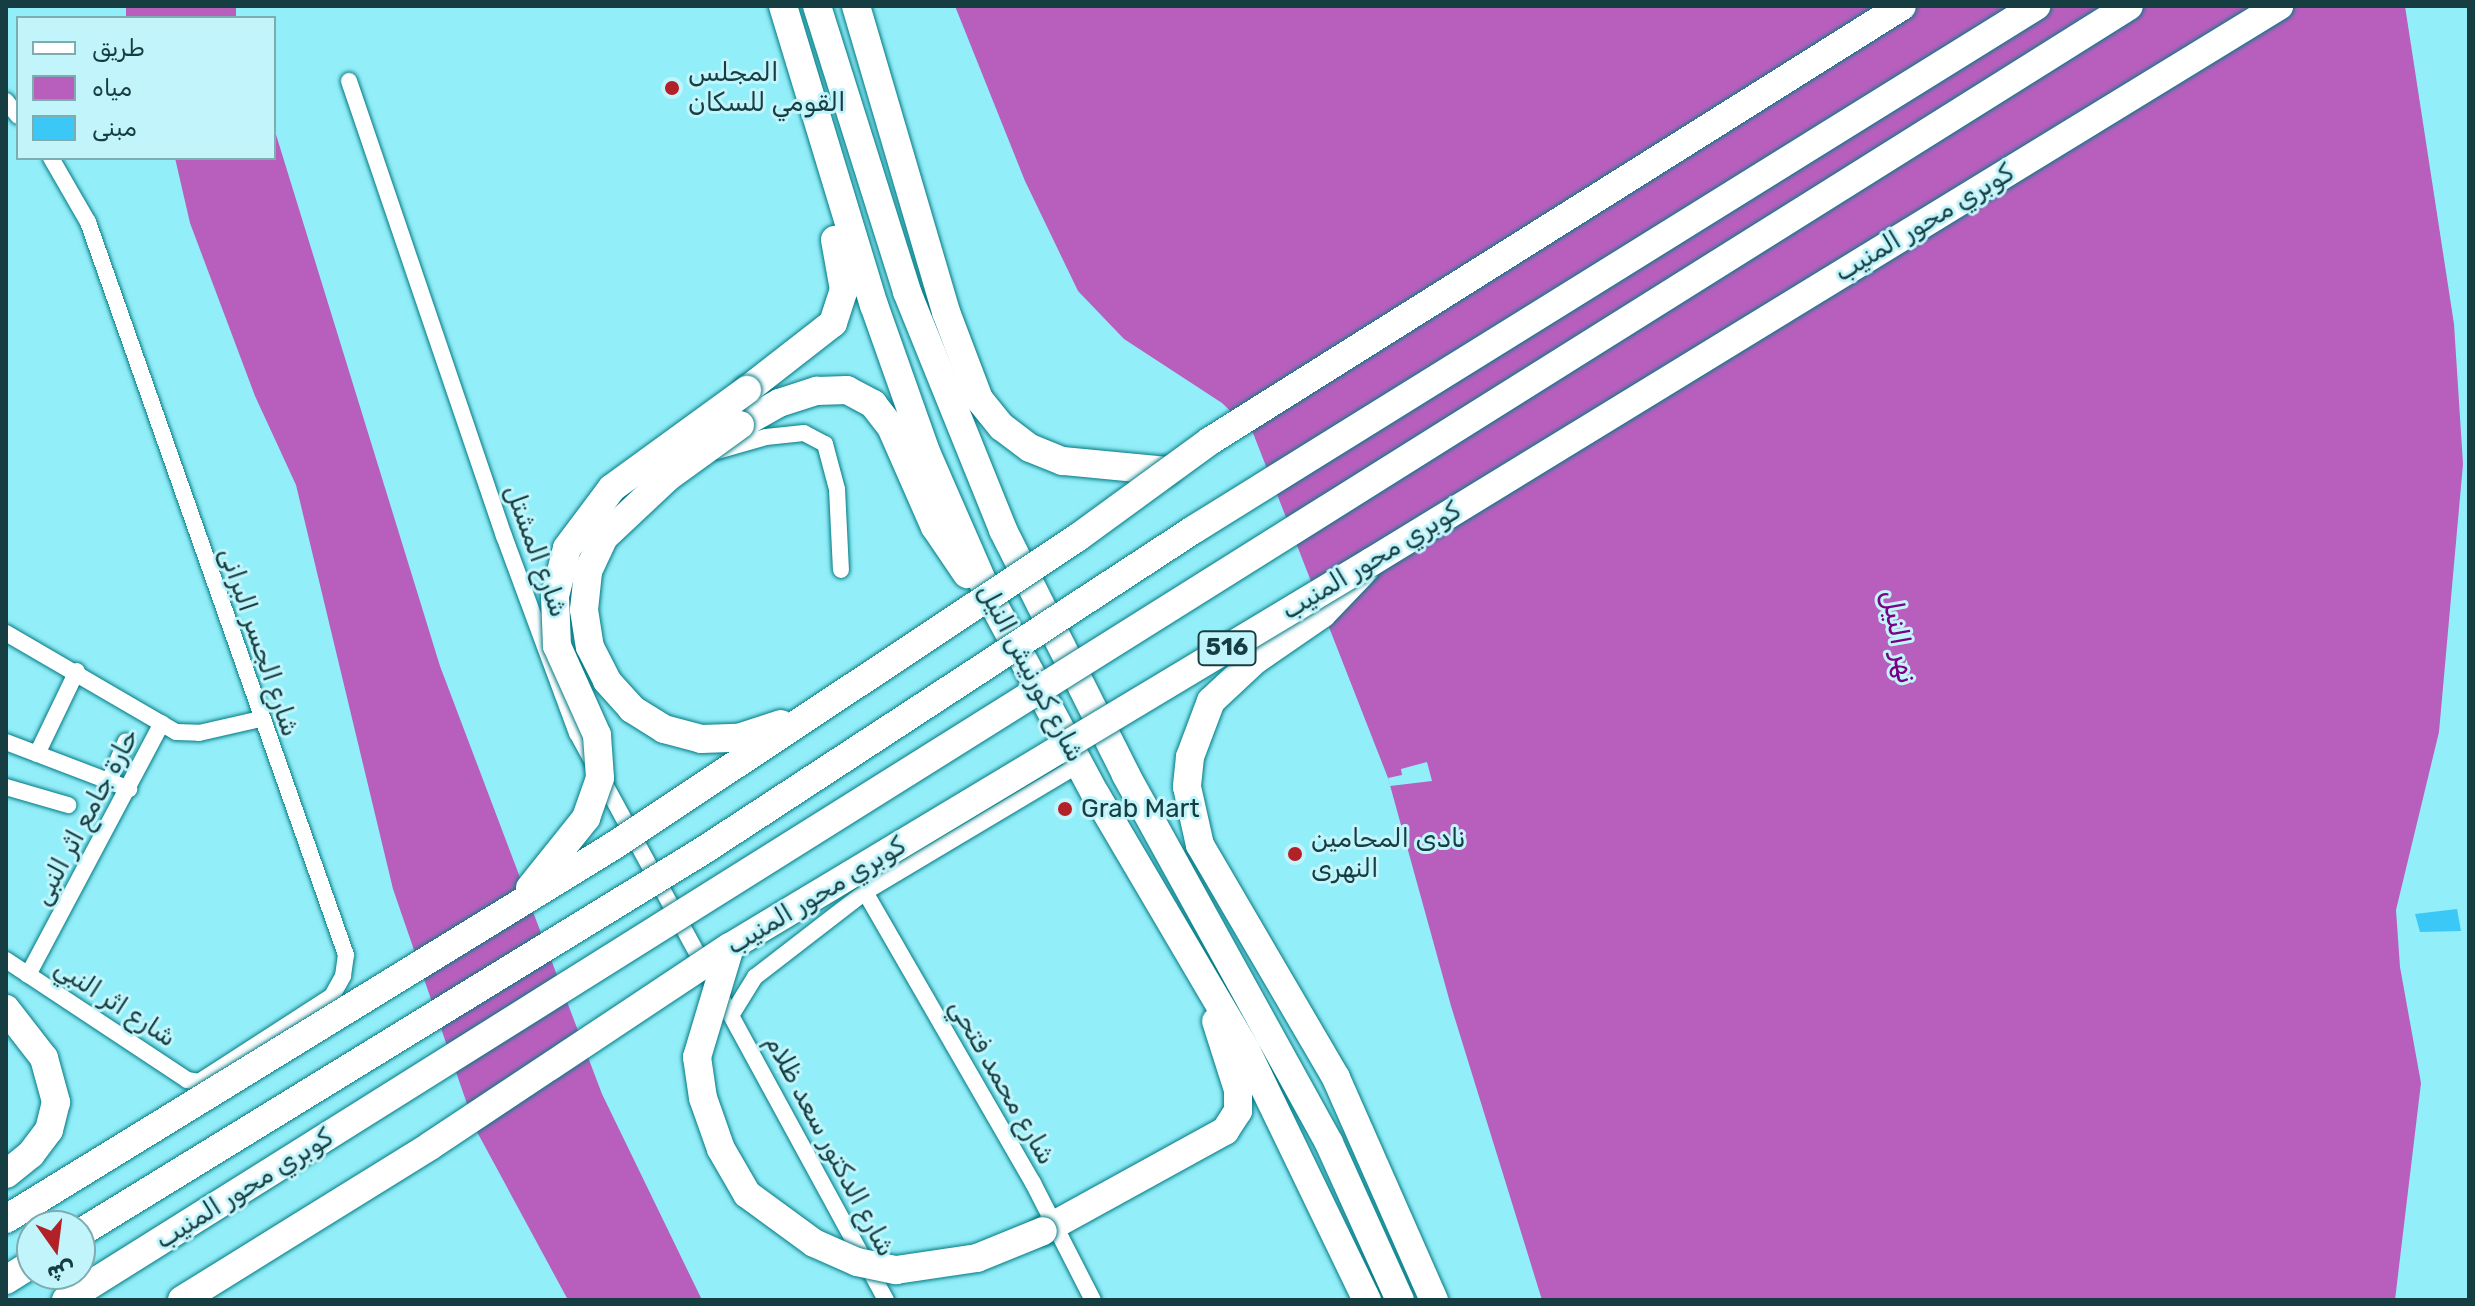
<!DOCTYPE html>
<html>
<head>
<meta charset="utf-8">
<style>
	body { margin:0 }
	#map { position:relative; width:2475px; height:1306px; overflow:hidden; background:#92eff9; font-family:Rubik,Cairo,sans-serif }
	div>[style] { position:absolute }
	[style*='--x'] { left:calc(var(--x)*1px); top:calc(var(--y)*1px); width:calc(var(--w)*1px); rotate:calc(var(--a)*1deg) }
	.water>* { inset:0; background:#b85fbe; transform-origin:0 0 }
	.pier>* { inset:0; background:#92eff9 }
	.building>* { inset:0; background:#3bc8f6 }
	.roads { filter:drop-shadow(0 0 2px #007983) drop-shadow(0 0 2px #007983) }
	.street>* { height:16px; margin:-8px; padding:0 8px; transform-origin:8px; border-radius:8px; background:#fff }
	.highway>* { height:28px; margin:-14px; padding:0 14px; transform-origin:14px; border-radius:14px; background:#fff }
	.bridges { filter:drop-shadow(0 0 2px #007983) drop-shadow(0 0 2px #007983) }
	.highway-bridge>* { height:28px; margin:-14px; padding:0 14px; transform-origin:14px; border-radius:14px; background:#fff }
	.dots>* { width:22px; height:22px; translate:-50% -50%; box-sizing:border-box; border:4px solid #c1f5fb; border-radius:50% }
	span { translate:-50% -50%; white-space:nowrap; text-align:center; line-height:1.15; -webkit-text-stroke:6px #c1f5fb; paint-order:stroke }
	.shield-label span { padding:2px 6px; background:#c1f5fb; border:2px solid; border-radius:6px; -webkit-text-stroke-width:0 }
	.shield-label { font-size:24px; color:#163e42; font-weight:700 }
	.poi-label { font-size:26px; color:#163e42 }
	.left { translate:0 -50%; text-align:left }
	.street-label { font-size:26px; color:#163e42 }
	.water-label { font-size:28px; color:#7c0084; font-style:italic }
	.frame { position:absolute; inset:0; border:8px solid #163e42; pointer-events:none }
	.legend { position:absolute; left:16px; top:16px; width:260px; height:144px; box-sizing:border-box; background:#c1f5fb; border:2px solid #7dacb1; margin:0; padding:10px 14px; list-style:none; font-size:24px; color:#163e42 }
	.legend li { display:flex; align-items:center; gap:16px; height:40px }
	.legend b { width:40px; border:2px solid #7dacb1 }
	.north { position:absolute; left:16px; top:1210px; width:80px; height:80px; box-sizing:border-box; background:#c1f5fb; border:2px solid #7dacb1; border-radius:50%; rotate:166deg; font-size:22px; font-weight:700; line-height:32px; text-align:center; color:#163e42 }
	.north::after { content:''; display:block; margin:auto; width:28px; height:36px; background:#b22127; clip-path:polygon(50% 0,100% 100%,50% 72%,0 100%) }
</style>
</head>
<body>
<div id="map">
	<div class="water">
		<i style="left:126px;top:6px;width:110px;height:13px"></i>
		<i style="clip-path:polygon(955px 6px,2405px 6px,2454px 324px,2463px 464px,2439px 732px,2396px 910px,2400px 967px,2421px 1083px,2395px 1300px,1542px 1300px,1451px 1006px,1388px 778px,1253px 433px,1222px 403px,1124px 339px,1078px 291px,1025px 181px)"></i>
		<i style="clip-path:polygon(274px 128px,440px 666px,602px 1094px,702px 1300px,568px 1300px,476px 1130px,393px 889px,296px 485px,255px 396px,190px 223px,175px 158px,274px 158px)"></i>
	</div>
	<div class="pier">
		<i style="clip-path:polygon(1427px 762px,1432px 781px,1390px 786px,1388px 778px,1402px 775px,1401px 769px)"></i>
	</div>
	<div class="building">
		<i style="clip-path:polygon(2457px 909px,2461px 931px,2420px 932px,2415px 914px)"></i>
	</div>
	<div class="roads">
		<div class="street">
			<i style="--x:349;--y:81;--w:481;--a:71.2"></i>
			<i style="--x:504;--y:536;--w:210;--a:69.7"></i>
			<i style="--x:577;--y:733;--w:646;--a:61.41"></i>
			<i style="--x:6;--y:101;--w:19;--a:51"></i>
			<i style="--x:717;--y:451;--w:51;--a:-15.9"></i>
			<i style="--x:766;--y:437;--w:38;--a:-6"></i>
			<i style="--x:804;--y:433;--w:24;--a:28"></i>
			<i style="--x:825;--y:444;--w:47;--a:75.1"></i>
			<i style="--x:837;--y:489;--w:81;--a:87.2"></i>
			<i style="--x:6;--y:633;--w:197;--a:30.2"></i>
			<i style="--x:176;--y:732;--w:23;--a:2"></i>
			<i style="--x:199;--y:733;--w:63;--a:-12.9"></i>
			<i style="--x:6;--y:742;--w:132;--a:20.9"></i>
			<i style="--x:37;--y:754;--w:92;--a:-64.3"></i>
			<i style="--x:109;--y:781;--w:43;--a:-67"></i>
			<i style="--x:6;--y:787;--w:65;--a:16.2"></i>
			<i style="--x:865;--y:892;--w:336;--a:60"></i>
			<i style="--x:1033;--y:1183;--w:131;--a:62.9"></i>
			<i style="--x:6;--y:960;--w:217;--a:33.5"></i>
			<i style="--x:187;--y:1080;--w:12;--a:9"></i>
			<i style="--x:199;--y:1082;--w:158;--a:-32.9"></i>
			<i style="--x:332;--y:996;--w:23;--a:-61"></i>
			<i style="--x:343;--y:976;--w:21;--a:-82"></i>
			<i style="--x:346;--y:955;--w:777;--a:-109.39"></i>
			<i style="--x:88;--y:222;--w:74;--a:-120"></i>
			<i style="--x:28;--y:975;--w:285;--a:-62"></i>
			<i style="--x:732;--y:1014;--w:44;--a:-58.1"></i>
			<i style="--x:755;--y:977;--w:139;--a:-37.7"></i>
			<i style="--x:865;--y:892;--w:248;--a:-30.8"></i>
		</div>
		<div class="highway">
			<i style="--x:783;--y:6;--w:313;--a:73.1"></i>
			<i style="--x:874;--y:305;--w:156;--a:70.5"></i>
			<i style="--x:926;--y:452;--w:155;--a:66.4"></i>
			<i style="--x:988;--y:594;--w:228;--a:61.8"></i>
			<i style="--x:1096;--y:795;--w:296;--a:59.5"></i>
			<i style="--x:1246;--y:1050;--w:278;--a:64.2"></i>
			<i style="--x:817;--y:6;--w:300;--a:72.5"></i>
			<i style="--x:907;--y:292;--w:257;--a:68"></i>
			<i style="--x:1003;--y:530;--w:274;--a:63.3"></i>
			<i style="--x:1126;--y:775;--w:420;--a:61.1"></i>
			<i style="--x:1329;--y:1143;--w:172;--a:65.7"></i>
			<i style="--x:856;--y:6;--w:319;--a:73.6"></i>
			<i style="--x:946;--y:312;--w:93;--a:69.2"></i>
			<i style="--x:979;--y:399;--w:36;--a:51"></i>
			<i style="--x:1002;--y:427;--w:35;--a:37"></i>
			<i style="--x:1030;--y:448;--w:35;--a:22"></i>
			<i style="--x:1063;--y:461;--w:104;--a:5.5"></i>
			<i style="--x:747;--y:390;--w:109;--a:-37.9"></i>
			<i style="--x:833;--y:323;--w:35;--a:-72"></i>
			<i style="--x:844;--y:290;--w:51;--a:-100.2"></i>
			<i style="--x:740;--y:425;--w:45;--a:-29.4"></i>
			<i style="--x:779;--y:403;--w:40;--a:-18"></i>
			<i style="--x:817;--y:391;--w:30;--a:-2"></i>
			<i style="--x:847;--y:390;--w:30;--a:28"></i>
			<i style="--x:873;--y:404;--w:29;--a:52"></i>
			<i style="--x:891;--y:427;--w:109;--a:66.3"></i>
			<i style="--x:935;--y:527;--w:57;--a:55.8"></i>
			<i style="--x:1365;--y:569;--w:62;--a:133.7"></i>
			<i style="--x:1322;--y:614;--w:81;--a:145.5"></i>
			<i style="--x:1255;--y:660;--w:60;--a:137"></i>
			<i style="--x:1211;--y:701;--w:60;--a:110.6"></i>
			<i style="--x:1190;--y:757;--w:30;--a:96"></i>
			<i style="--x:1187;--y:787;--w:59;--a:77.4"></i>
			<i style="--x:1200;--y:845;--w:270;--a:59.7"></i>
			<i style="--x:1336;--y:1078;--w:243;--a:66.2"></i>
			<i style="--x:6;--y:1009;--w:62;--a:52.2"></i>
			<i style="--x:44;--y:1058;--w:46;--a:74.7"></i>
			<i style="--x:56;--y:1102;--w:29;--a:104"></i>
			<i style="--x:49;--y:1130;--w:30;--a:127"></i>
			<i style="--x:31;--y:1154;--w:32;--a:141"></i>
			<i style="--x:1043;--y:1231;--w:208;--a:-28.8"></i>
			<i style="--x:1225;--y:1131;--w:24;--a:-57"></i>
			<i style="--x:1238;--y:1111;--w:21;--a:-90"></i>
			<i style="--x:1238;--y:1090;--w:72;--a:-107.7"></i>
			<i style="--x:6;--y:1280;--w:31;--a:-32"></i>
		</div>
	</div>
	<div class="bridges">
		<div class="highway-bridge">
			<i style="--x:740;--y:425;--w:89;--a:144.2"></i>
			<i style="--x:668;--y:477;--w:88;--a:136.8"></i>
			<i style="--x:604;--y:537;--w:38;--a:115"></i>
			<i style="--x:588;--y:572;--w:38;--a:96"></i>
			<i style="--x:584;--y:610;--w:37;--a:81"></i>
			<i style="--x:590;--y:647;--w:38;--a:63"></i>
			<i style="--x:607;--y:681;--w:38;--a:48"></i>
			<i style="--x:632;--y:709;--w:38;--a:32"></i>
			<i style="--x:664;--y:729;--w:38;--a:15"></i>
			<i style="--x:701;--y:739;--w:37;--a:-2"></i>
			<i style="--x:738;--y:738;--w:45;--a:-18"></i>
			<i style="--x:530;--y:888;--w:90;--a:-51.3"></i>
			<i style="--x:586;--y:818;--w:42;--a:-70.7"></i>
			<i style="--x:600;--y:778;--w:43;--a:-94"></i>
			<i style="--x:597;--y:735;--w:98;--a:-114.2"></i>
			<i style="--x:557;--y:646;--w:50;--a:-92.3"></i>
			<i style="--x:555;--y:596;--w:49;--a:-76"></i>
			<i style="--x:567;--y:548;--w:75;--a:-53.1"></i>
			<i style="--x:612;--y:488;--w:167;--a:-36"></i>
			<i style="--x:730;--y:947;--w:115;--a:106.7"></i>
			<i style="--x:697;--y:1057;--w:41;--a:81.7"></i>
			<i style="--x:703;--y:1098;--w:54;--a:70.6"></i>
			<i style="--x:721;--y:1149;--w:52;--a:60"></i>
			<i style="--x:747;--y:1194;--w:83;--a:36.2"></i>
			<i style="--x:814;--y:1243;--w:47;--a:23.8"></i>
			<i style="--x:857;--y:1262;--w:40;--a:12"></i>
			<i style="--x:896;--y:1270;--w:82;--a:-8.4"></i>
			<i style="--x:977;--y:1258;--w:71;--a:-22.2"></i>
			<i style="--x:6;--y:1219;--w:709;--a:-31.56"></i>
			<i style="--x:610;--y:848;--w:561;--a:-33.58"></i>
			<i style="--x:1077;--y:538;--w:165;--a:-36.1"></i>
			<i style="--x:1210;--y:441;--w:817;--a:-32.15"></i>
			<i style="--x:80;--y:1233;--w:732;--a:-31.54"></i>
			<i style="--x:704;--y:850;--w:584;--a:-33.2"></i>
			<i style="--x:1193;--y:530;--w:993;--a:-31.86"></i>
			<i style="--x:66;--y:1300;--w:2435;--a:-32.1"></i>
			<i style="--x:182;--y:1300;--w:292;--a:-31.8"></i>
			<i style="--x:430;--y:1146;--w:360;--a:-33.6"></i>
			<i style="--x:730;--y:947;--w:748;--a:-30.99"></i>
			<i style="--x:1371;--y:562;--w:1065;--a:-31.48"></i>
		</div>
	</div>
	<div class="dots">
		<i style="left:672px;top:88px;background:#b22127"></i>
		<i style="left:1065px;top:809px;background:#b22127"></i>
		<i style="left:1295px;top:854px;background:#b22127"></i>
	</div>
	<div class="shield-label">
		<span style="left:1227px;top:648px">516</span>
	</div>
	<div class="poi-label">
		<span class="left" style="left:688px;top:88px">المجلس<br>القومي للسكان</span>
		<span class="left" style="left:1081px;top:809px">Grab Mart</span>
		<span class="left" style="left:1311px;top:854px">نادى المحامين<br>النهرى</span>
	</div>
	<div class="street-label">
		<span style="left:1924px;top:223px;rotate:-31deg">كوبري محور المنيب</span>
		<span style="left:536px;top:551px;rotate:70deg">شارع المشتل</span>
		<span style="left:1371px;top:561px;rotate:-31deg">كوبري محور المنيب</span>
		<span style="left:259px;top:642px;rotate:71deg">شارع الجسر البرانى</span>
		<span style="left:1031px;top:673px;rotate:62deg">شارع كورنيش النيل</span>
		<span style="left:86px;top:817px;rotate:-62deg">حارة جامع اثر النبى</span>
		<span style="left:816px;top:896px;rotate:-31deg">كوبري محور المنيب</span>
		<span style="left:115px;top:1003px;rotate:33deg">شارع اثر النبي</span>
		<span style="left:1002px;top:1082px;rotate:60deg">شارع محمد فتحي</span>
		<span style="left:830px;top:1146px;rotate:62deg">شارع الدكتور سعد ظلام</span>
		<span style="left:244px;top:1189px;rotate:-32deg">كوبري محور المنيب</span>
	</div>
	<div class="water-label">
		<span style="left:1899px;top:637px;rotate:80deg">نهر النيل</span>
	</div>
	<div class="frame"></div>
	<ul class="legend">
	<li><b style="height:10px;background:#fff"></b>طريق</li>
	<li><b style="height:22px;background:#b85fbe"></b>مياه</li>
	<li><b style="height:22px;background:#3bc8f6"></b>مبنى</li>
	</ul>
	<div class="north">ش</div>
</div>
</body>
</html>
